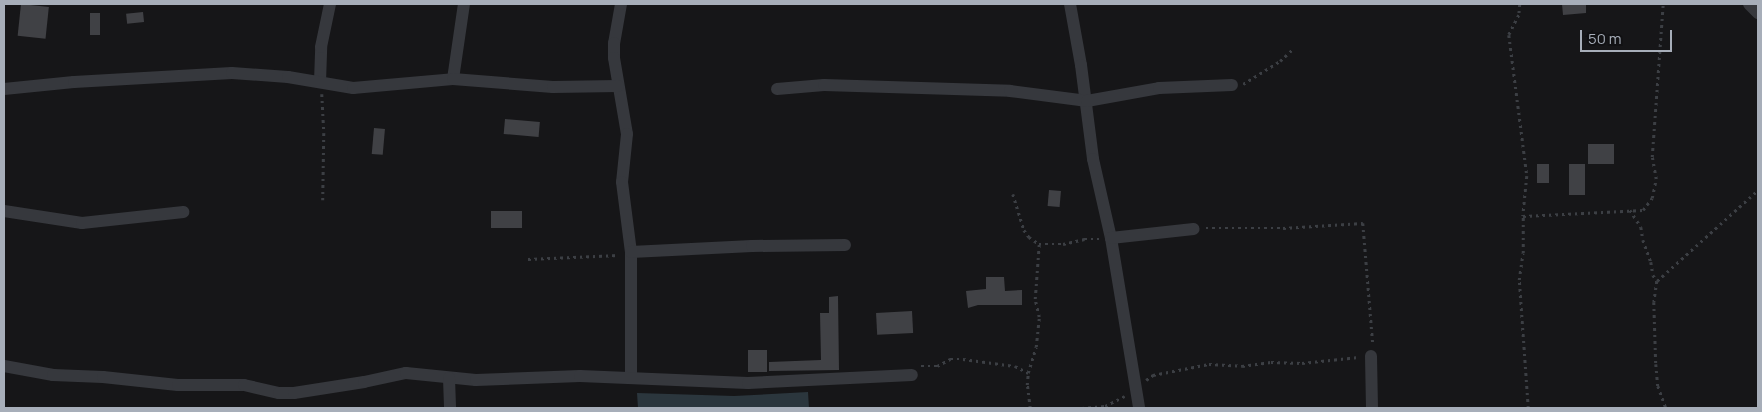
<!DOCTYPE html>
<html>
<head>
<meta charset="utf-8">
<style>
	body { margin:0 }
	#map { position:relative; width:1762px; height:412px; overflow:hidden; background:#161618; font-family:Manrope,sans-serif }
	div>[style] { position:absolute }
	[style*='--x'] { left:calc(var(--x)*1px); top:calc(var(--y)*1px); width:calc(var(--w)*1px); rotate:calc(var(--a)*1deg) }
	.water>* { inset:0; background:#2b363d }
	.building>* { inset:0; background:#404145; transform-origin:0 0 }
	.path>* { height:2.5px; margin-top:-1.25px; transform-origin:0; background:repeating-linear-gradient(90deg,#3c3f44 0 2.5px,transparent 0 6.5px) }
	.minor>* { height:12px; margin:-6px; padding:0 6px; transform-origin:6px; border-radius:6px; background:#36383d }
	span { translate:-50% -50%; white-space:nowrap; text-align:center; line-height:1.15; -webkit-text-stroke:5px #111113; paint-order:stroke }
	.frame { position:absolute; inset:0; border:5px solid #a7aeb9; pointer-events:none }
	.scale { position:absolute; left:1580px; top:30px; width:92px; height:22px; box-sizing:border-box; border:2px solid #a7aeb9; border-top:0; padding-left:6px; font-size:15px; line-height:18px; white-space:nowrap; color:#a7aeb9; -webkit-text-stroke:4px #111113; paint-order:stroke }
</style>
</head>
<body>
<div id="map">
	<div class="water">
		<i style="clip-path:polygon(808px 392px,809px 408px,638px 408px,637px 393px,734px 396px)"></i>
	</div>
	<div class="building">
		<i style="left:21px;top:4px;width:28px;height:32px;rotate:6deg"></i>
		<i style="clip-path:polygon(1562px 4px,1586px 4px,1586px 13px,1563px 15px)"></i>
		<i style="left:143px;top:12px;width:10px;height:17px;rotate:84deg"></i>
		<i style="left:90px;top:13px;width:10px;height:22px"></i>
		<i style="left:505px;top:119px;width:35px;height:15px;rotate:5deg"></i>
		<i style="left:374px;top:128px;width:11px;height:26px;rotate:5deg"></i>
		<i style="left:1588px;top:144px;width:26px;height:20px"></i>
		<i style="left:1537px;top:164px;width:12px;height:19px"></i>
		<i style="left:1569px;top:164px;width:16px;height:31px"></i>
		<i style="left:1049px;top:190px;width:12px;height:16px;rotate:5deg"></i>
		<i style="left:491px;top:211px;width:31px;height:17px"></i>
		<i style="clip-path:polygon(986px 277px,1004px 277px,1005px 291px,1022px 290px,1022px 305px,978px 305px,968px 308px,966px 291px,986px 289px)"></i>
		<i style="clip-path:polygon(838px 296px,839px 370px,769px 371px,769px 362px,821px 360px,820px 313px,829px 313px,829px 297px)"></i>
		<i style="left:912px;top:311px;width:22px;height:36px;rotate:87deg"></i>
		<i style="left:767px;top:350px;width:22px;height:19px;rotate:90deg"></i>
	</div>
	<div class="path">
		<i style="--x:1520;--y:4;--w:11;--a:95"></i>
		<i style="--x:1519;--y:15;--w:22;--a:117"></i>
		<i style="--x:1509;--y:35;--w:142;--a:82.7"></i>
		<i style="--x:1527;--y:176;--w:40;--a:95.7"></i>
		<i style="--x:1243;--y:84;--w:44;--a:-31.9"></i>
		<i style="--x:1280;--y:61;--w:16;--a:-43"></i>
		<i style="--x:322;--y:94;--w:39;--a:87"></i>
		<i style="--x:324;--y:133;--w:67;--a:90.9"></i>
		<i style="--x:1013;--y:194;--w:38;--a:73"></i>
		<i style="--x:1024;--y:230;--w:9;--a:54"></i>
		<i style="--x:1029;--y:237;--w:12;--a:35"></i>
		<i style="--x:1039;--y:244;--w:24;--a:0"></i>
		<i style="--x:1063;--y:244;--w:22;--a:-13"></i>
		<i style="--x:1084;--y:239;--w:15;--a:0"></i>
		<i style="--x:1630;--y:210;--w:20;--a:57"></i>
		<i style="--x:1641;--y:227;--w:13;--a:81"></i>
		<i style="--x:1643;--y:240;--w:23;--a:70"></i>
		<i style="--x:1651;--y:262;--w:13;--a:81"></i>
		<i style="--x:1653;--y:275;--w:7;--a:56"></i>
		<i style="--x:1657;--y:281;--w:21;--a:98"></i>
		<i style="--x:1654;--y:302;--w:62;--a:88.2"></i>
		<i style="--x:1656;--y:364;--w:22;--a:85"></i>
		<i style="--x:1658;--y:386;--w:23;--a:70"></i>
		<i style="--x:1206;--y:228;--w:77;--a:0"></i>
		<i style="--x:1283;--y:228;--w:80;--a:-3.6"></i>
		<i style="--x:1363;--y:223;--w:122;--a:85.3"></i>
		<i style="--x:528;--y:259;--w:91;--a:-2.5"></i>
		<i style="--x:1657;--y:281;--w:136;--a:-42"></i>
		<i style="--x:921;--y:366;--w:16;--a:0"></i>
		<i style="--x:937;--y:366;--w:15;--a:-28"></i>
		<i style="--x:950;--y:359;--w:13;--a:0"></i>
		<i style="--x:963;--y:359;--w:52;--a:7.7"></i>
		<i style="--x:1015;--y:366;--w:15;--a:28"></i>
		<i style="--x:1146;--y:380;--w:9;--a:-36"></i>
		<i style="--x:1153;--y:375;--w:57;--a:-11.1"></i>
		<i style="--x:1209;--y:364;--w:33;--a:3"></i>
		<i style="--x:1242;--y:366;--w:29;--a:-8"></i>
		<i style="--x:1271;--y:362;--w:31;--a:2"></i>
		<i style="--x:1302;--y:363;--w:57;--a:-6"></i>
		<i style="--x:1030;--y:408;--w:23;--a:-97"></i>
		<i style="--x:1027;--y:385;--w:12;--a:-85"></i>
		<i style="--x:1028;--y:373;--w:27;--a:-73"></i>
		<i style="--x:1036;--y:347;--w:30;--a:-84"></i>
		<i style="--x:1039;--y:317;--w:18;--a:-103"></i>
		<i style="--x:1035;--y:299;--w:55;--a:-85.8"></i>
		<i style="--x:1082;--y:408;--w:23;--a:-5"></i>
		<i style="--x:1105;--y:406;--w:22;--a:-27"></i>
		<i style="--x:1528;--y:408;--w:128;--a:-94"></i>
		<i style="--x:1519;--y:280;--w:27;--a:-82"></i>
		<i style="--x:1523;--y:253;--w:37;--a:-90"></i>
		<i style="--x:1523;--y:216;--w:120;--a:-2.9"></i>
		<i style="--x:1643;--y:210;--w:15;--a:-53"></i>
		<i style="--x:1652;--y:198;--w:19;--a:-78"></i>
		<i style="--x:1656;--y:179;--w:22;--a:-100"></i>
		<i style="--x:1652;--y:157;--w:153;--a:-85.9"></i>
	</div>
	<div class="minor">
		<i style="--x:621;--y:4;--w:40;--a:100"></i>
		<i style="--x:614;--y:43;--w:15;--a:90"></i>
		<i style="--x:614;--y:58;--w:77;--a:80.3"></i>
		<i style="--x:627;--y:134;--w:48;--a:95.9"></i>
		<i style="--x:622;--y:182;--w:71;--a:82.7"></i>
		<i style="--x:631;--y:252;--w:125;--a:90"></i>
		<i style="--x:1070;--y:4;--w:62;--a:79.8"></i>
		<i style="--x:1081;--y:65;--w:95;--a:82.7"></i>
		<i style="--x:1093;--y:159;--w:81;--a:77.2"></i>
		<i style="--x:1111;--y:238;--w:172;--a:80.6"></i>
		<i style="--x:1749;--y:4;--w:13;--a:45"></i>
		<i style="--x:453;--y:79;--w:76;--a:-81.7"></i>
		<i style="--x:320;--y:82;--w:35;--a:-88"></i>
		<i style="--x:321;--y:47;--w:44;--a:-78.2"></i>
		<i style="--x:4;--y:89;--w:70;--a:-5.7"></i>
		<i style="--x:74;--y:82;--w:158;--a:-3.3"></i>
		<i style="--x:232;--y:73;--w:56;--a:4.1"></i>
		<i style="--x:288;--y:77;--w:66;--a:9.6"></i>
		<i style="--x:353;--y:88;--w:100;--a:-5.1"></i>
		<i style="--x:453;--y:79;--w:100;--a:4.6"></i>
		<i style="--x:553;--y:87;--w:65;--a:-0.9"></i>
		<i style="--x:777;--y:89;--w:47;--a:-4.9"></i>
		<i style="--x:824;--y:85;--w:186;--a:1.8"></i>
		<i style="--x:1010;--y:91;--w:78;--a:7.4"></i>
		<i style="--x:1087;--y:101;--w:73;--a:-10.2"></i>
		<i style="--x:1159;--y:88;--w:73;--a:-2.4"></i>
		<i style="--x:4;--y:211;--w:79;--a:8.7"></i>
		<i style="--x:82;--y:223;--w:102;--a:-6.2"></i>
		<i style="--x:1111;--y:238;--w:83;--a:-6.2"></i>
		<i style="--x:631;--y:252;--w:121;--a:-2.8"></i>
		<i style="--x:752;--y:246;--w:93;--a:-0.6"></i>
		<i style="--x:1371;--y:356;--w:52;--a:88.9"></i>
		<i style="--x:4;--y:366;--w:50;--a:10.4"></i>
		<i style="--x:53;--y:375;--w:50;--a:2.3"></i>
		<i style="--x:103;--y:377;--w:75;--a:6.1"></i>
		<i style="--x:178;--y:385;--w:66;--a:0"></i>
		<i style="--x:244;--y:385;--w:36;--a:13"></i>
		<i style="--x:279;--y:393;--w:15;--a:0"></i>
		<i style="--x:294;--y:393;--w:71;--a:-8.9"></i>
		<i style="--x:364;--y:382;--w:43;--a:-12.1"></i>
		<i style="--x:406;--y:373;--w:70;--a:5.7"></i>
		<i style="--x:476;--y:380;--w:104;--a:-2.2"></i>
		<i style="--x:580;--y:376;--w:168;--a:2.4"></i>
		<i style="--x:748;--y:383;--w:164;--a:-2.8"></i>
		<i style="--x:449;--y:378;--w:30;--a:88"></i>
	</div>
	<div class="frame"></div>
	<div class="scale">50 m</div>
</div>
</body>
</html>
